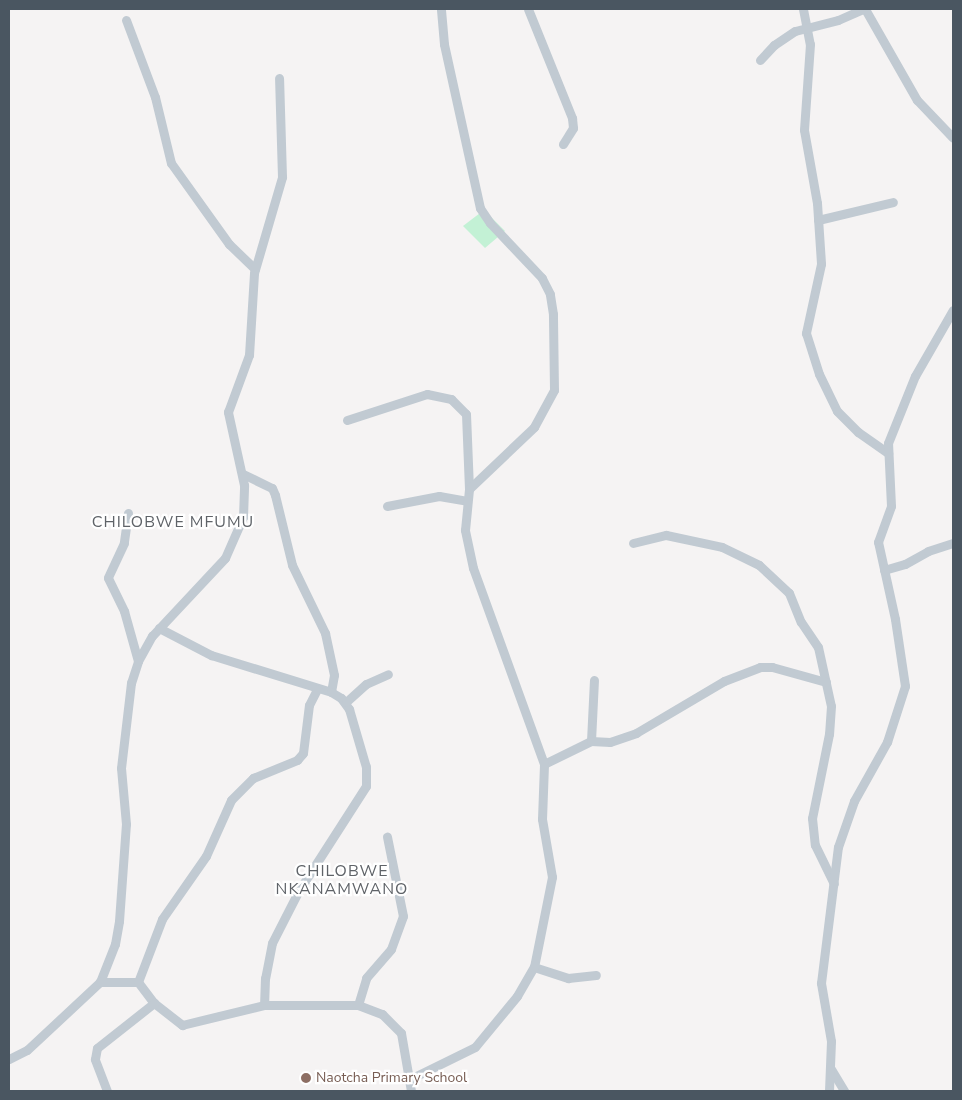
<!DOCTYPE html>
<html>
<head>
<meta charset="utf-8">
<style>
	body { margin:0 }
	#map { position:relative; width:962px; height:1100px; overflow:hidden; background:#f5f3f3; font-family:"Nunito Sans",sans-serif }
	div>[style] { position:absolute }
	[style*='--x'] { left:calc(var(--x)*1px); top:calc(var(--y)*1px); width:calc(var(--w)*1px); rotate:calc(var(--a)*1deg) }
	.green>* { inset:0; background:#c3f1d5 }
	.street>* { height:9px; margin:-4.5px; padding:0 4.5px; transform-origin:4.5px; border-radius:4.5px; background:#c1cad2 }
	.dots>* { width:14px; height:14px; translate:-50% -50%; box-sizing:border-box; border:2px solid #fff; border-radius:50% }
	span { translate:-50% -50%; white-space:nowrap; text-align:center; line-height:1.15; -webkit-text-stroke:4.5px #fff; paint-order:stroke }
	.education-label { font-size:14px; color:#785e54 }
	.left { translate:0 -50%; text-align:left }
	.quarter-label { font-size:16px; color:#5f6368; letter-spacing:1px }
	.frame { position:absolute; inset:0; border:10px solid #4a5661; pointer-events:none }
</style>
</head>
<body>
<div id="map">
	<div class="green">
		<i style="clip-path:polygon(484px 210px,505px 231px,485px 248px,463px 226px)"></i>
	</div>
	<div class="street">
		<i style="--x:528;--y:9;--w:118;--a:68"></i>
		<i style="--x:572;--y:118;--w:10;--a:84"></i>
		<i style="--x:573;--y:128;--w:19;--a:122"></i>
		<i style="--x:803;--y:9;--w:36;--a:79"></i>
		<i style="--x:810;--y:44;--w:86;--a:94"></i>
		<i style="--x:804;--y:130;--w:74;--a:79.9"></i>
		<i style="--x:817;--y:203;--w:61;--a:86.2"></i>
		<i style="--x:821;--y:264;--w:71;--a:102.3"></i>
		<i style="--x:806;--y:333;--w:43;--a:72.4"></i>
		<i style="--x:819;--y:374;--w:41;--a:64.1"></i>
		<i style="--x:837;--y:411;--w:30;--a:45"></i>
		<i style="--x:858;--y:432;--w:37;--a:35"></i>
		<i style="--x:865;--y:9;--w:105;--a:60.3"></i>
		<i style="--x:917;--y:100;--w:52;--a:46.5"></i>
		<i style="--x:126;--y:20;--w:82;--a:69.4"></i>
		<i style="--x:155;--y:97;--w:68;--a:76.4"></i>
		<i style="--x:171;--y:163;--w:100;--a:54.4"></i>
		<i style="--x:229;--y:244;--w:36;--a:44"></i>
		<i style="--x:760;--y:60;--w:21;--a:-47"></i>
		<i style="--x:774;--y:45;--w:25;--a:-34"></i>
		<i style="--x:795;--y:31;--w:44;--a:-14.3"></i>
		<i style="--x:838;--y:20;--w:27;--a:-24"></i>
		<i style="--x:818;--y:220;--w:77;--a:-13.5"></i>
		<i style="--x:347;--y:420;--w:84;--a:-18"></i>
		<i style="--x:427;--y:394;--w:25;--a:12"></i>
		<i style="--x:451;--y:399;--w:21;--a:45"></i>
		<i style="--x:466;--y:414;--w:75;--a:87.7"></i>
		<i style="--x:243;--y:474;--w:32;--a:26"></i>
		<i style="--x:272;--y:488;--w:8;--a:67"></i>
		<i style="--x:275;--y:495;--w:72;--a:76.3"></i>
		<i style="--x:292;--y:565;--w:76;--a:64.1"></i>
		<i style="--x:325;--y:633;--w:43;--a:77.9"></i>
		<i style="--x:334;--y:675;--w:17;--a:100"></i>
		<i style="--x:387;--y:506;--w:53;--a:-10.9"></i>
		<i style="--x:439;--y:496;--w:27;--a:10"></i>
		<i style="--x:128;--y:513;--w:30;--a:98"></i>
		<i style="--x:124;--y:543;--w:38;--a:115"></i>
		<i style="--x:108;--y:578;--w:37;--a:64"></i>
		<i style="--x:124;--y:611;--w:52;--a:74.4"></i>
		<i style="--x:633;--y:543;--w:34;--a:-14"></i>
		<i style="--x:666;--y:535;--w:57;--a:12.1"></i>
		<i style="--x:722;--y:547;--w:41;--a:25.9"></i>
		<i style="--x:759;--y:565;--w:41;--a:43"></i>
		<i style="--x:789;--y:593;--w:31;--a:68"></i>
		<i style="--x:801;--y:622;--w:30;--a:56"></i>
		<i style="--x:818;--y:647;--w:60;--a:77.6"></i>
		<i style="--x:831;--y:706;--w:28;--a:94"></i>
		<i style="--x:829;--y:734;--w:86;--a:101.4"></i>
		<i style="--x:812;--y:818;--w:27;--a:84"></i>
		<i style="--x:815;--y:845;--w:43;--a:64"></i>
		<i style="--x:884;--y:570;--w:22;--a:-16"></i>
		<i style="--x:905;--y:564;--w:26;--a:-29"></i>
		<i style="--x:928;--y:551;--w:26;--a:-18"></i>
		<i style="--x:159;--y:628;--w:59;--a:27.4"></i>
		<i style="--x:211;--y:655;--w:126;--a:17.1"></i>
		<i style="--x:331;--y:692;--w:12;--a:31"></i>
		<i style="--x:341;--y:698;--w:14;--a:54"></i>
		<i style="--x:349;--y:709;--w:60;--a:73.7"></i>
		<i style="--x:366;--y:767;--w:19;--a:90"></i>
		<i style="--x:366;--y:786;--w:126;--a:122.7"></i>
		<i style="--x:298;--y:892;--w:57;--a:117"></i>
		<i style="--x:272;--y:943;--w:36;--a:101"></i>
		<i style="--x:265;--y:978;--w:27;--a:92"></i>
		<i style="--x:346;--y:702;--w:27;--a:-42"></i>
		<i style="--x:366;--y:684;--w:24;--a:-24"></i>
		<i style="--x:591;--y:741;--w:61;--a:-87.2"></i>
		<i style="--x:544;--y:764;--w:52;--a:-26.1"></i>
		<i style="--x:591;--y:741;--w:19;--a:3"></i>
		<i style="--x:610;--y:742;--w:28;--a:-19"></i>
		<i style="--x:636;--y:733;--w:102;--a:-30.6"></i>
		<i style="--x:724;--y:681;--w:39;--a:-21"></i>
		<i style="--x:760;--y:667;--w:12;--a:0"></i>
		<i style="--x:772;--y:667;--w:56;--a:15.5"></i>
		<i style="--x:534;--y:967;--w:36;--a:18"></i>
		<i style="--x:568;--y:978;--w:28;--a:-6"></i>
		<i style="--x:100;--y:982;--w:41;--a:-68.5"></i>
		<i style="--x:115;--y:944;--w:23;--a:-80"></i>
		<i style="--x:119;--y:921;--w:97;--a:-85.9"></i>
		<i style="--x:126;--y:824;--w:56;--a:-95.1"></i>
		<i style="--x:121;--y:768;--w:86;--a:-83.3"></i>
		<i style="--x:131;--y:683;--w:23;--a:-72"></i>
		<i style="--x:138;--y:661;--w:29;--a:-61"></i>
		<i style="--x:152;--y:636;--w:107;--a:-46.9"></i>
		<i style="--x:225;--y:558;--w:45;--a:-66.3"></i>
		<i style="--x:243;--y:517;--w:32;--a:-88"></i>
		<i style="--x:244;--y:485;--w:75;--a:-102.4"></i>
		<i style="--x:228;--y:412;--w:61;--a:-69.8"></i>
		<i style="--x:249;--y:355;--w:82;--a:-86.5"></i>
		<i style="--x:254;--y:273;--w:100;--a:-73.7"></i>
		<i style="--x:282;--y:177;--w:99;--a:-91.7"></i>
		<i style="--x:138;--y:982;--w:67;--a:-69.1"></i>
		<i style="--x:162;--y:919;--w:77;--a:-55.1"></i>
		<i style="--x:206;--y:856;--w:61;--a:-65.9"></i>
		<i style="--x:231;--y:800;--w:31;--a:-45"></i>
		<i style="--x:253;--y:778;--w:48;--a:-22.2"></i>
		<i style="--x:297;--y:760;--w:9;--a:-49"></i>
		<i style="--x:303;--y:753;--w:48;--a:-82.9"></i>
		<i style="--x:309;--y:705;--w:18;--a:-63"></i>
		<i style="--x:358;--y:1005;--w:28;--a:-73"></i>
		<i style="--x:366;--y:978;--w:38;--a:-49"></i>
		<i style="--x:391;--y:949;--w:35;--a:-70"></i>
		<i style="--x:403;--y:916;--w:81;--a:-101.4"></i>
		<i style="--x:9;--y:1059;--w:20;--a:-27"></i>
		<i style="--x:27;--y:1050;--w:100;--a:-43"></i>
		<i style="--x:100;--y:982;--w:38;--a:0"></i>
		<i style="--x:138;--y:982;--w:26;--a:53"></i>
		<i style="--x:154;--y:1003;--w:36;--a:38"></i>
		<i style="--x:182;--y:1025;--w:84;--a:-13.7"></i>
		<i style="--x:264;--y:1005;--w:94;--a:0"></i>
		<i style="--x:358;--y:1005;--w:26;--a:21"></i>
		<i style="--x:382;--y:1014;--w:27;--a:45"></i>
		<i style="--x:401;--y:1033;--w:59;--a:80.2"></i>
		<i style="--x:831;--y:1069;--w:26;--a:59"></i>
		<i style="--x:410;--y:1079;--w:72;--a:-26.2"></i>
		<i style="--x:475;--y:1047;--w:66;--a:-50.5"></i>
		<i style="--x:517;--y:996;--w:34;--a:-60"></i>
		<i style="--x:534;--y:967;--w:92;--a:-78.7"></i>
		<i style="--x:552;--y:877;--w:59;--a:-99.8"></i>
		<i style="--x:542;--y:819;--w:55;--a:-87.9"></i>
		<i style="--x:544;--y:764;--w:208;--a:-109.9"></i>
		<i style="--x:473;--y:568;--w:39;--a:-102"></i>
		<i style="--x:465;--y:530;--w:41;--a:-84.4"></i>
		<i style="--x:469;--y:489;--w:90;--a:-43.6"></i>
		<i style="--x:534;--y:427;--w:42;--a:-61.6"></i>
		<i style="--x:554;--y:390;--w:76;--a:-90.8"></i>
		<i style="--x:553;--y:314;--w:20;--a:-99"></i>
		<i style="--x:550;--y:294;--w:18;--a:-117"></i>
		<i style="--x:542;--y:278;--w:76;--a:-133.4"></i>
		<i style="--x:490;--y:223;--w:18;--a:-124"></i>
		<i style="--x:480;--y:208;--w:168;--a:-102.4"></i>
		<i style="--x:444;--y:44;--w:35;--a:-95"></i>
		<i style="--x:107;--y:1091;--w:34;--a:-111"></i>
		<i style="--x:95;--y:1059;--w:11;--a:-80"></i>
		<i style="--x:97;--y:1048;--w:73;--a:-38.3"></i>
		<i style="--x:829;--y:1091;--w:50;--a:-87.7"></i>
		<i style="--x:831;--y:1041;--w:59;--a:-99.8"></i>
		<i style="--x:821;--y:983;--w:137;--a:-82.9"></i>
		<i style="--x:838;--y:847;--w:49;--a:-70.8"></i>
		<i style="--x:854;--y:801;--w:68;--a:-60.8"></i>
		<i style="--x:887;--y:742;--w:59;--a:-72.2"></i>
		<i style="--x:905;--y:686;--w:68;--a:-98.5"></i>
		<i style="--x:895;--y:619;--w:79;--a:-102.4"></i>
		<i style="--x:878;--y:542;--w:38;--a:-70"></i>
		<i style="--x:891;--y:506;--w:63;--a:-92.7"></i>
		<i style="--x:888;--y:443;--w:72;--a:-68.1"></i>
		<i style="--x:915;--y:376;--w:76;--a:-60.1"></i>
	</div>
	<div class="dots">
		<i style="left:306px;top:1078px;background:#8d6e63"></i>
	</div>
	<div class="education-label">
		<span class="left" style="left:316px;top:1078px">Naotcha Primary School</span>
	</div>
	<div class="quarter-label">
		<span style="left:173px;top:522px">CHILOBWE MFUMU</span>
		<span style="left:342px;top:880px">CHILOBWE<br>NKANAMWANO</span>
	</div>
	<div class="frame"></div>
</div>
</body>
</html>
